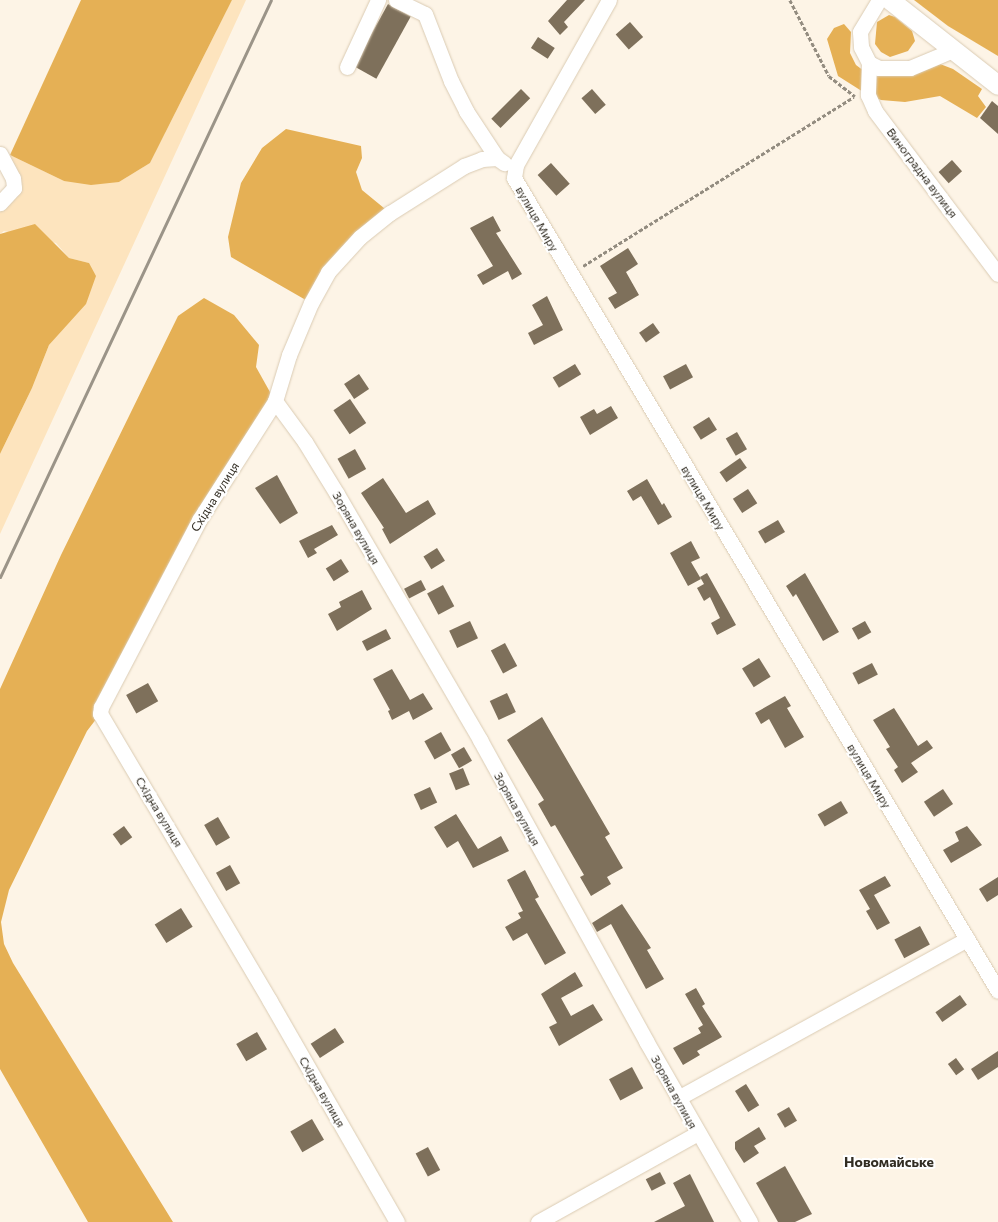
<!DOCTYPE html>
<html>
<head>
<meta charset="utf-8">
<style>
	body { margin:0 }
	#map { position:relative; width:998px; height:1222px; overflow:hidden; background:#fdf4e6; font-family:Commissioner,sans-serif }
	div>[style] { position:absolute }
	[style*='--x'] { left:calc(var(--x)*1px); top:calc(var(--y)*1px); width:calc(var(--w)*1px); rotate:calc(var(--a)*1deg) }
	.green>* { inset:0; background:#fde4be }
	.forest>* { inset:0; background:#e5b055 }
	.building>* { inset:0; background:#7e705b; transform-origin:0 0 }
	.path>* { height:2.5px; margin-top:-1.25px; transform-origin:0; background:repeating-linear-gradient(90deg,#938c80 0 4px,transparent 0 6px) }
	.roads { filter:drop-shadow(0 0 1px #dacbb3) drop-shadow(0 0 1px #dacbb3) }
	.minor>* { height:15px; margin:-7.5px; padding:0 7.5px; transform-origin:7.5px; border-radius:7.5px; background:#fff }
	.major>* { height:19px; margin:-9.5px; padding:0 9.5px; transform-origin:9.5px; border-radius:9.5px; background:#fff }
	.rail>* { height:3px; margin:-1.5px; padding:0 1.5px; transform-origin:1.5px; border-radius:1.5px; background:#9b9488 }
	span { translate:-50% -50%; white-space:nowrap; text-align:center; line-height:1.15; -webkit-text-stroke:4px #fff; paint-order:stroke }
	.street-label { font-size:12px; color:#322d23 }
	.quarter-label { font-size:14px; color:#322d23; font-weight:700 }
</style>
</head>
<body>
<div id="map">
	<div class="green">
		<i style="clip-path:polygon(232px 0,246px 0,0 534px,0 454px,32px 388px,49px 345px,63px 329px,89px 263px,69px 258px,56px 243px,4px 231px,0 234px,0 207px,14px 188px,7px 166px,10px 155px,64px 181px,119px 182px,150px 163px)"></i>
	</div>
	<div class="forest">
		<i style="clip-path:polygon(81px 0,232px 0,150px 163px,119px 182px,91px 185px,64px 181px,10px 155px)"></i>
		<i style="clip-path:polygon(914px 0,998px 0,998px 56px,948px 26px)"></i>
		<i style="clip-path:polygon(889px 15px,895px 17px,912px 31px,915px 41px,908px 51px,890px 57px,881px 52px,875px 44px,877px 22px)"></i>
		<i style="clip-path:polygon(844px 24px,851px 32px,850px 53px,856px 65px,868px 74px,895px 76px,918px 73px,940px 64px,953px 69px,982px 89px,978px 96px,986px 107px,977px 118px,940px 96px,905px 102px,881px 100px,868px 95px,838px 76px,827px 39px,834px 28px)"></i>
		<i style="clip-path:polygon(286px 129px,361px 146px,362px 158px,356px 172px,362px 190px,390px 213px,360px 237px,311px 303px,231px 257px,228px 237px,241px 183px,262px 148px)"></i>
		<i style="clip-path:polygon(35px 224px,69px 258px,89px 263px,96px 276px,86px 304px,49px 345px,32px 388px,0 454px,0 234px)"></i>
		<i style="clip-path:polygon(204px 298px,234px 315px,259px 345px,256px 367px,275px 401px,199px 520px,100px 714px,87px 731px,9px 890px,1px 922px,4px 944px,13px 963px,173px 1222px,88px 1222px,0 1069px,0 689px,61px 555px,178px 316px)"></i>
	</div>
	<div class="building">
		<i style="clip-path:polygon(567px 0,585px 0,564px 22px,568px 27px,560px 35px,548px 21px)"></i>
		<i style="left:388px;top:4px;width:26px;height:71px;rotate:29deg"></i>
		<i style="left:630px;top:22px;width:20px;height:19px;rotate:49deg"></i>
		<i style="left:538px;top:37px;width:20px;height:13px;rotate:33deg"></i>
		<i style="left:521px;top:89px;width:13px;height:42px;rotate:45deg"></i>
		<i style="left:592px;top:89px;width:21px;height:14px;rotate:49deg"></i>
		<i style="clip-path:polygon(992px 101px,998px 106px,998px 134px,980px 118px)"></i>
		<i style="left:952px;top:160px;width:15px;height:18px;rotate:48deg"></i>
		<i style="left:551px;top:163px;width:28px;height:18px;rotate:48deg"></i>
		<i style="clip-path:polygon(493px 216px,501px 231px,496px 233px,522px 274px,512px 280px,508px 271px,483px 285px,477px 275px,493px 266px,470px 228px)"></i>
		<i style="clip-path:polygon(628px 248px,638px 264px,626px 272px,639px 295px,615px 309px,608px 298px,617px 293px,600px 266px)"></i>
		<i style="clip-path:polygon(547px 296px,563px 330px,534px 345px,528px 333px,543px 325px,532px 305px)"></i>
		<i style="left:653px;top:323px;width:12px;height:17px;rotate:55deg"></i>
		<i style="left:575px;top:364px;width:12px;height:26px;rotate:59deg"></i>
		<i style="left:686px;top:364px;width:15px;height:26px;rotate:62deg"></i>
		<i style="left:359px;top:374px;width:18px;height:18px;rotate:56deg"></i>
		<i style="left:350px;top:399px;width:29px;height:20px;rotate:56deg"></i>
		<i style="clip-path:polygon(611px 406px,618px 418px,590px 435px,580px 417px,594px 409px,597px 414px)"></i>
		<i style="left:709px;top:417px;width:15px;height:19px;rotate:58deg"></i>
		<i style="left:737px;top:432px;width:20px;height:13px;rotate:60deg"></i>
		<i style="left:355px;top:449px;width:23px;height:20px;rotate:61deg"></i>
		<i style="left:740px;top:458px;width:12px;height:25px;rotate:55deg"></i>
		<i style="clip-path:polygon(277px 475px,298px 513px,280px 524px,255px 488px)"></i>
		<i style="clip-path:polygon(383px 478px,406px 513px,428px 500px,436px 514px,390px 544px,382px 529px,384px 528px,361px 493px)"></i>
		<i style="clip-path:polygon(647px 479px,662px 505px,664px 503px,672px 517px,658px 525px,641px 496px,633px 501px,627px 491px)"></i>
		<i style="left:748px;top:489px;width:17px;height:18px;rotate:57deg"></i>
		<i style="left:778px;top:520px;width:14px;height:23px;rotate:60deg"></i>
		<i style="clip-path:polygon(332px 525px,338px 535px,314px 549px,317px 553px,308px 558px,299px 541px)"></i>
		<i style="clip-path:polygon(691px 541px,700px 558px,691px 562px,701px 579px,688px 586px,670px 553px)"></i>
		<i style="left:437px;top:548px;width:15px;height:16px;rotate:58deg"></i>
		<i style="left:341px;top:559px;width:15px;height:18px;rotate:58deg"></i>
		<i style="clip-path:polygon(707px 573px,736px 625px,717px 635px,711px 623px,720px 618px,710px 597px,704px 601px,697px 588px,704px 584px,700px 577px)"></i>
		<i style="clip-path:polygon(805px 573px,839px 632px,823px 641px,796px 594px,793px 597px,786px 586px)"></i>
		<i style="left:421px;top:580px;width:11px;height:19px;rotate:63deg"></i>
		<i style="left:443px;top:585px;width:24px;height:18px;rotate:62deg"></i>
		<i style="clip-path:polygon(362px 590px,372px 609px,337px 631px,328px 614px,341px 607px,339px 602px)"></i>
		<i style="left:470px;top:621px;width:19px;height:23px;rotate:65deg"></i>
		<i style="left:865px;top:621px;width:13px;height:15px;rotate:61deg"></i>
		<i style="left:386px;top:629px;width:11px;height:27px;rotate:63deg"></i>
		<i style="left:505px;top:643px;width:26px;height:16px;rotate:62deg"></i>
		<i style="left:759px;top:658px;width:22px;height:20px;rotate:58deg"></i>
		<i style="left:872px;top:663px;width:13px;height:22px;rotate:63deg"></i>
		<i style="clip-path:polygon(392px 669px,410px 700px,423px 693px,433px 709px,413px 720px,409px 711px,392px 720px,388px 711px,390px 710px,373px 679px)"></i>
		<i style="left:148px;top:683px;width:21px;height:25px;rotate:61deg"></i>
		<i style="left:507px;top:693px;width:21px;height:19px;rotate:65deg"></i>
		<i style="clip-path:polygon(785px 696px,791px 706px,787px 708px,804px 737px,785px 748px,769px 719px,761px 724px,755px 713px)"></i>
		<i style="clip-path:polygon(894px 708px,918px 746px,927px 740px,933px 748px,911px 763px,918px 772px,902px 783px,894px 770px,898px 767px,886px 749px,890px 747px,873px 720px)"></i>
		<i style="clip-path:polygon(542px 717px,610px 834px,605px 837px,623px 868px,607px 877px,611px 884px,591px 896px,580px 877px,584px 875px,555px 825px,551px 827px,538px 804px,544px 800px,507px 740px)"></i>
		<i style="left:441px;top:732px;width:21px;height:19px;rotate:61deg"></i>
		<i style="left:464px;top:747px;width:16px;height:15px;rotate:60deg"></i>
		<i style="left:463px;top:768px;width:18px;height:15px;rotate:68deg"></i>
		<i style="left:430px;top:787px;width:17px;height:18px;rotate:65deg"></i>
		<i style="left:943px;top:789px;width:18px;height:23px;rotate:56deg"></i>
		<i style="left:841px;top:801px;width:14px;height:27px;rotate:60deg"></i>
		<i style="clip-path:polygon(456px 814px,478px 849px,501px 836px,509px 851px,473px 868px,458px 841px,447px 848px,434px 827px)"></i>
		<i style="left:218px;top:817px;width:24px;height:16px;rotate:60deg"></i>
		<i style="left:124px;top:826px;width:14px;height:14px;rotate:54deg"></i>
		<i style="clip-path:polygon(967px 826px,982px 845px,951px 863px,943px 850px,959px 841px,955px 832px)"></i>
		<i style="left:230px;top:865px;width:21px;height:16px;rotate:61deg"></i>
		<i style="clip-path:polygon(525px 870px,539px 897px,535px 899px,566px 953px,545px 965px,527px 933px,513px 941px,505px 927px,521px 918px,518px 913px,523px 911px,507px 880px)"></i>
		<i style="clip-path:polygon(885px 876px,891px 886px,874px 895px,890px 923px,877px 930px,866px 911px,870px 909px,859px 890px)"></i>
		<i style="clip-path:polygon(998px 877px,998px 895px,987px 902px,979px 889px)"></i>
		<i style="clip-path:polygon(622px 904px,651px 948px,647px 950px,664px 979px,646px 989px,611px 924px,597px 932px,592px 923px)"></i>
		<i style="left:181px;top:908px;width:22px;height:31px;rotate:58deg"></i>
		<i style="left:920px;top:926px;width:21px;height:29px;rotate:62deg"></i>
		<i style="clip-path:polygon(575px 972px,583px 986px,561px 998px,571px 1016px,593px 1004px,603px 1020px,559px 1046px,549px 1027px,557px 1023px,541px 994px)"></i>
		<i style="clip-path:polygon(696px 988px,705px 1004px,702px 1006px,722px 1037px,697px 1051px,700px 1055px,683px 1065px,673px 1048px,701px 1033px,698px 1028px,703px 1025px,685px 994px)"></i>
		<i style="left:960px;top:995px;width:12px;height:30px;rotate:55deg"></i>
		<i style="left:335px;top:1028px;width:17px;height:29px;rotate:57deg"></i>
		<i style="left:257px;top:1032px;width:20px;height:24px;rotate:60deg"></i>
		<i style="clip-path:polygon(998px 1051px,998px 1067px,978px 1080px,971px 1069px)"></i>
		<i style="left:956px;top:1058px;width:14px;height:10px;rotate:54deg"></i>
		<i style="left:632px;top:1067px;width:24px;height:26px;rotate:62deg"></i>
		<i style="left:746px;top:1084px;width:25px;height:13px;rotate:58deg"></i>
		<i style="left:789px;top:1107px;width:16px;height:14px;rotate:60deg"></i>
		<i style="left:312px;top:1119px;width:24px;height:25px;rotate:60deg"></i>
		<i style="clip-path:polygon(759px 1127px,766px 1139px,754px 1146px,759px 1153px,744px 1163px,735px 1149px,735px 1142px)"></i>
		<i style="left:428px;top:1147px;width:26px;height:14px;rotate:62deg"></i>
		<i style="clip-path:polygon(785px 1166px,812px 1214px,795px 1222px,778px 1222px,756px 1183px)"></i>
		<i style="left:660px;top:1172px;width:13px;height:16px;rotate:63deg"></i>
		<i style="clip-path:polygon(690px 1174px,714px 1222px,654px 1222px,685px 1206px,673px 1183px)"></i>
	</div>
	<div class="path">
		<i style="--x:790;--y:0;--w:85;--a:62.8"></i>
		<i style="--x:829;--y:76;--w:33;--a:38"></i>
		<i style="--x:583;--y:266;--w:319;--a:-32"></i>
	</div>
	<div class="roads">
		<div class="minor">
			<i style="--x:396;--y:0;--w:32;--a:26"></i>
			<i style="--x:425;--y:14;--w:72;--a:68.8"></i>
			<i style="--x:451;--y:81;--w:34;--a:63"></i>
			<i style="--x:466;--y:111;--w:56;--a:56.6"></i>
			<i style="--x:497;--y:158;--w:9;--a:36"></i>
			<i style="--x:609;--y:0;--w:189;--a:119.4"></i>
			<i style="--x:516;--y:165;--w:13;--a:99"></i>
			<i style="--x:514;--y:178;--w:946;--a:59.23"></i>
			<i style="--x:879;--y:0;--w:37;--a:121"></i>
			<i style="--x:860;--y:32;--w:15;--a:86"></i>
			<i style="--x:861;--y:47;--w:18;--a:63"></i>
			<i style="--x:869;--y:63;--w:11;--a:27"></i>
			<i style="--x:879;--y:68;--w:31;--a:0"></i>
			<i style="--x:910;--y:68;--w:47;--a:-22.7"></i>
			<i style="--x:869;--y:63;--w:32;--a:92"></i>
			<i style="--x:868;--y:95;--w:17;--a:66"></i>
			<i style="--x:875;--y:111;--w:204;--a:53"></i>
			<i style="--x:347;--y:67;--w:74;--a:-65.2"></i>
			<i style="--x:0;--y:154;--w:27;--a:62"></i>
			<i style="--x:13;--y:178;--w:10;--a:84"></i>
			<i style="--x:14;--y:188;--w:21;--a:133"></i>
			<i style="--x:275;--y:401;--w:51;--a:53.8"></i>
			<i style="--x:305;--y:442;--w:61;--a:58.4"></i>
			<i style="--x:337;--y:494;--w:285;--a:59.8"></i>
			<i style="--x:480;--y:740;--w:344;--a:61.1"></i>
			<i style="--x:646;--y:1041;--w:209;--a:60.1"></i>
			<i style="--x:678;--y:1098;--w:330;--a:-28.8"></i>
			<i style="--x:397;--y:1222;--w:255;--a:-119.9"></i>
			<i style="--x:270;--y:1001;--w:334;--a:-120.6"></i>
			<i style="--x:100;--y:714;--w:7;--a:-82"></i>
			<i style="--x:101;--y:707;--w:211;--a:-62.3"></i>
			<i style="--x:199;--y:520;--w:141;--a:-57.4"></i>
			<i style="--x:275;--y:401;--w:48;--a:-73.1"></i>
			<i style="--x:289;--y:355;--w:56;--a:-67.1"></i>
			<i style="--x:311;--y:303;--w:35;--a:-61"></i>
			<i style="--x:328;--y:272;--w:47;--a:-47.6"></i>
			<i style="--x:360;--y:237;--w:38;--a:-39"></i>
			<i style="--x:390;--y:213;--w:88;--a:-32.4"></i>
			<i style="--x:464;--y:166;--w:19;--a:-21"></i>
			<i style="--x:482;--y:159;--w:15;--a:-4"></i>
			<i style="--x:538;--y:1222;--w:183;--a:-29.1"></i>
		</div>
		<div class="major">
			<i style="--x:890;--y:0;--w:137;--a:38.2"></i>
		</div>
	</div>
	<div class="rail">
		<i style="--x:0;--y:577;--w:637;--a:-64.84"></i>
	</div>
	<div class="street-label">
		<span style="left:922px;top:173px;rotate:53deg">Виноградна вулиця</span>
		<span style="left:537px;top:219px;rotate:60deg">вулиця Миру</span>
		<span style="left:215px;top:497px;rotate:-58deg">Східна вулиця</span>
		<span style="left:703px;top:498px;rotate:59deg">вулиця Миру</span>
		<span style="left:356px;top:528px;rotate:60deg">Зоряна вулиця</span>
		<span style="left:869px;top:776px;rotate:59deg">вулиця Миру</span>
		<span style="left:517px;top:809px;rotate:61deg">Зоряна вулиця</span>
		<span style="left:159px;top:812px;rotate:59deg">Східна вулиця</span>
		<span style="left:322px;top:1092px;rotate:60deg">Східна вулиця</span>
		<span style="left:674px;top:1092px;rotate:61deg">Зоряна вулиця</span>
	</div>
	<div class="quarter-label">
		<span style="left:889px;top:1162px">Новомайське</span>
	</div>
</div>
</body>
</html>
